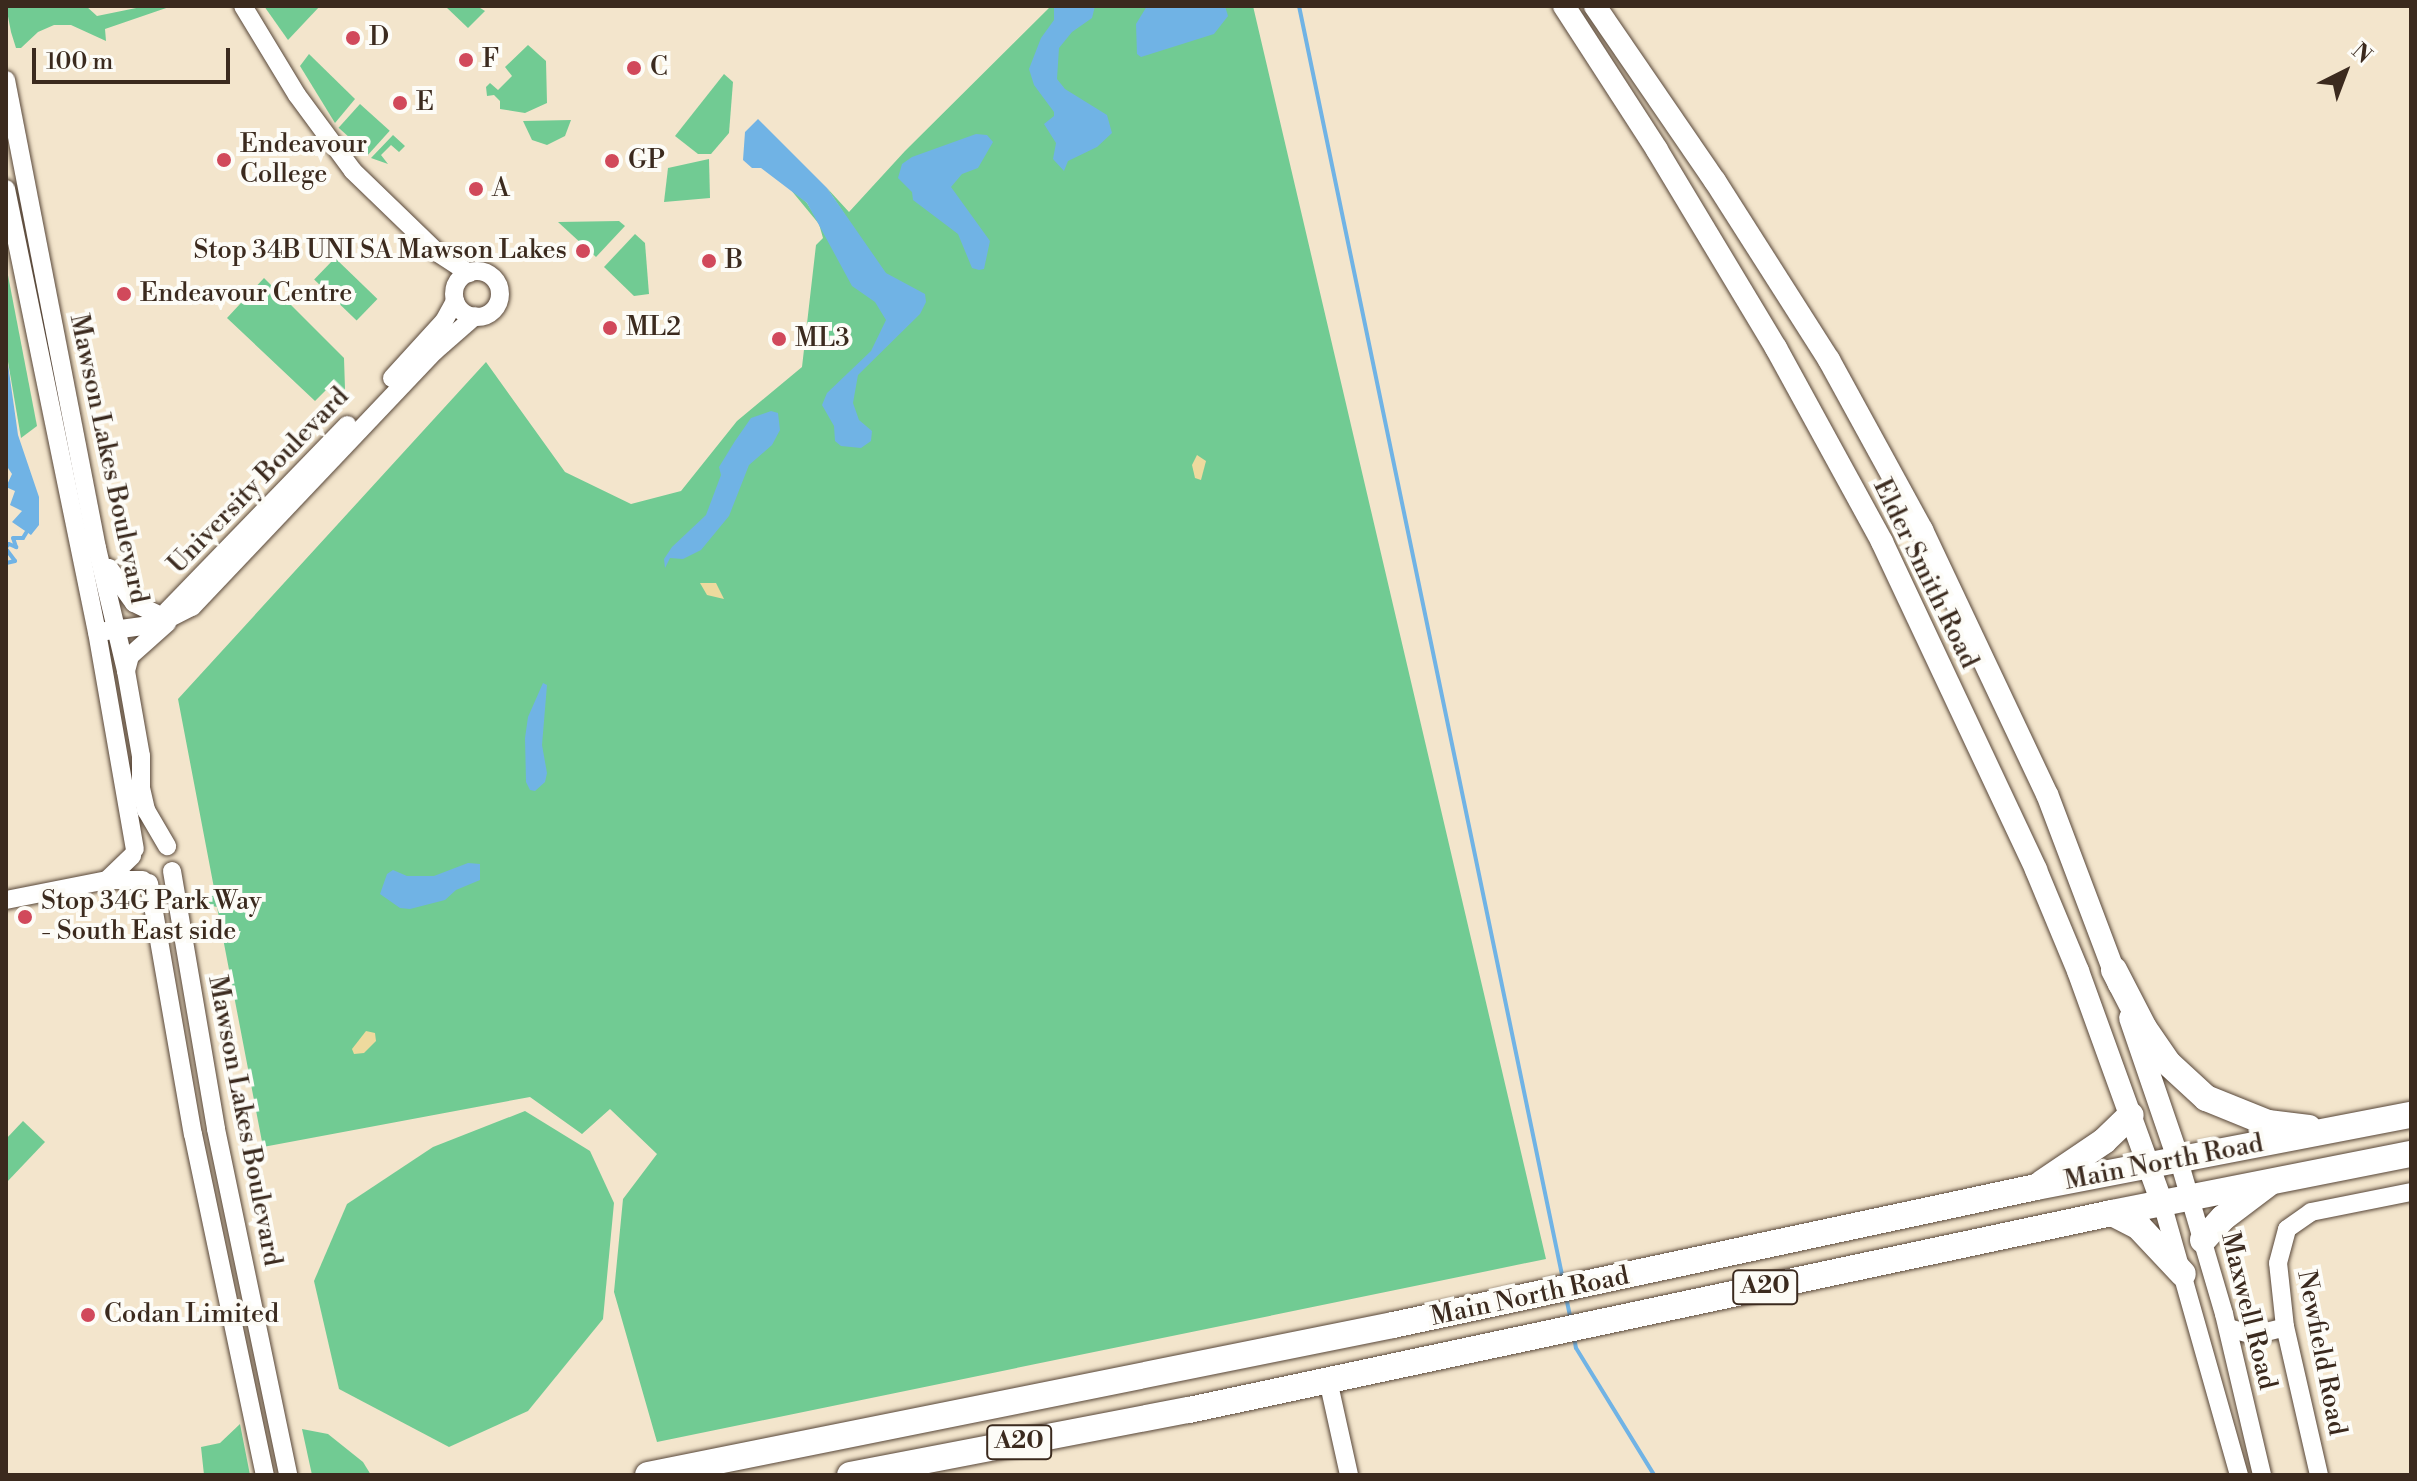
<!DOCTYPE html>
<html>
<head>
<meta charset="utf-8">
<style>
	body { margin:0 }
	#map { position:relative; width:2417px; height:1481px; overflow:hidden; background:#f3e5cc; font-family:"Libre Bodoni",serif }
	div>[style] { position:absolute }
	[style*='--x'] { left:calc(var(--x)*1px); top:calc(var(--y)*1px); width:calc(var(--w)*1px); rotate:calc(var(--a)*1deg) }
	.green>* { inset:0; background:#71cb93; transform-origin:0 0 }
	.sand>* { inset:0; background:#eeda9e }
	.water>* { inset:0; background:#70b3e5 }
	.stream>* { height:4px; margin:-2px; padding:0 2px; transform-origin:2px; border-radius:2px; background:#70b3e5 }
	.roads { filter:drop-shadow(0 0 2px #574638) drop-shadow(0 0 2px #574638) }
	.minor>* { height:18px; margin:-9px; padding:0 9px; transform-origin:9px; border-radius:9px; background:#fff }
	.minor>.ring { margin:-9px; padding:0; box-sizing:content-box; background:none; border:18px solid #fff; border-radius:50% }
	.major>* { height:22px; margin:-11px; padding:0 11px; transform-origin:11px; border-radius:11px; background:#fff }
	.highway>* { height:26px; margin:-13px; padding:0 13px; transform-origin:13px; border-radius:13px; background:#fff }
	.dots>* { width:22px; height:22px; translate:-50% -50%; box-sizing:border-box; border:4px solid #fdfcf7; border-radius:50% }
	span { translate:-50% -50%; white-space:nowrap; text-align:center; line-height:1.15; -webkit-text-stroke:8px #fdfcf7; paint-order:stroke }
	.shield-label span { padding:2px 6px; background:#fdfcf7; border:2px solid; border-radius:6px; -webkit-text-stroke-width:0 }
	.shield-label { font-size:24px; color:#3b2a1e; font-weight:700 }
	.poi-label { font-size:26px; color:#3b2a1e }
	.left { translate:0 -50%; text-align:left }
	.right { translate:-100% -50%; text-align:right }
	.street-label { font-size:26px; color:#3b2a1e }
	.frame { position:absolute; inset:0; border:8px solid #3b2a1e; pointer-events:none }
	.north { position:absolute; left:2305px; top:32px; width:80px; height:80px; -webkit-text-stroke:6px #fdfcf7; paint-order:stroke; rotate:42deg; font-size:22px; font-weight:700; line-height:32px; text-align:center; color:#3b2a1e }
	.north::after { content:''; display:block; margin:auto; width:28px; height:36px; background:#3b2a1e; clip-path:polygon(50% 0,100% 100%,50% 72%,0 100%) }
	.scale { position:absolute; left:32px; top:48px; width:198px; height:36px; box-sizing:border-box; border:4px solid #3b2a1e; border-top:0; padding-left:10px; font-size:24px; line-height:28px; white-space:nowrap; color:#3b2a1e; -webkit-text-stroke:6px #fdfcf7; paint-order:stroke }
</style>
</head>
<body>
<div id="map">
	<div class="green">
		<i style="clip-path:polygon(6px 6px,86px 6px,97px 16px,146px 6px,172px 6px,105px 29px,106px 41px,71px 25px,54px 25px,38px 32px,21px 48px,16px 48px,11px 32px)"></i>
		<i style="clip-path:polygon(264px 6px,320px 6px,288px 40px)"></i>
		<i style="clip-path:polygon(445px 6px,477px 6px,485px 11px,468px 28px)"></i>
		<i style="clip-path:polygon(1051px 6px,1253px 6px,1546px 1259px,657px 1442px,614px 1292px,623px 1199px,657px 1154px,610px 1109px,582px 1134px,530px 1097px,263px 1147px,217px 907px,203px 904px,214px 888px,178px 699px,486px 362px,565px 472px,631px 504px,681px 491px,737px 421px,802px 367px,816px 245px,823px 238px,819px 224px,786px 184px,807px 203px,826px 234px,845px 215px,827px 188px,849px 212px,905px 151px)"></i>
		<i style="clip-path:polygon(528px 45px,546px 61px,547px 103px,525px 113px,500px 109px,500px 101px,494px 95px,487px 96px,486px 87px,490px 83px,498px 90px,512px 76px,505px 67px)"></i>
		<i style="clip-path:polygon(309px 54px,355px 99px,335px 123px,300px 66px)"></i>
		<i style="clip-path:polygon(724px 74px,733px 82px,729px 133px,711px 154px,698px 154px,675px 136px)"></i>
		<i style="left:360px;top:104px;width:40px;height:32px;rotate:42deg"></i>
		<i style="clip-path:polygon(571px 120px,565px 136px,547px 145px,532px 140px,523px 121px)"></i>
		<i style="clip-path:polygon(393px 135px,405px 146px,399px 152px,391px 145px,381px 155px,388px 164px,371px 158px)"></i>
		<i style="clip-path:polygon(709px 159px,710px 198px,664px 202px,668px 168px)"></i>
		<i style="clip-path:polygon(619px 221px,625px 226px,596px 257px,558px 222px)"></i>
		<i style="clip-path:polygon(635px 234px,645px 243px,649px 294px,634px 296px,604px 267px)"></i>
		<i style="left:335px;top:258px;width:59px;height:30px;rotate:44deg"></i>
		<i style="clip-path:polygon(6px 265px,37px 426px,21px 438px,6px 350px)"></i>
		<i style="clip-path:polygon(264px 278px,344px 358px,345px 389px,336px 399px,326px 390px,315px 401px,227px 318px)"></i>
		<i style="clip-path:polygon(525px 1111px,590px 1151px,614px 1203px,603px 1319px,528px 1411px,449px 1447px,339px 1389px,314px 1281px,347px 1204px,433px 1147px)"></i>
		<i style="clip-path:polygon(23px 1121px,45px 1142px,6px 1183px,6px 1139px)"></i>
		<i style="clip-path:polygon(240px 1424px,250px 1475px,204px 1475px,201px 1447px,220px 1443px)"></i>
		<i style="clip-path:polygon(302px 1429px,328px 1434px,363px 1462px,371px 1475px,312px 1475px)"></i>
	</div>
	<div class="sand">
		<i style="clip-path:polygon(1197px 455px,1206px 461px,1201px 480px,1195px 478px,1192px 465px)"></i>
		<i style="clip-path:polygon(700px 583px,716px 583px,724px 599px,707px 595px)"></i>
		<i style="clip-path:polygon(366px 1031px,375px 1033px,376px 1041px,364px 1053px,354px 1054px,352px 1049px)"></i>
	</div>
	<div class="water">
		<i style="clip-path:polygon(1054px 6px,1095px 6px,1092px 18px,1072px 32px,1059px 48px,1057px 79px,1065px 89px,1107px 115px,1112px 133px,1097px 147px,1068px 161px,1064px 171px,1053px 159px,1056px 143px,1044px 124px,1054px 116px,1054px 112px,1034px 85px,1029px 69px,1041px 38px,1054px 20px)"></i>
		<i style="clip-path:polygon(1147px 6px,1225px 6px,1228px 16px,1214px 34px,1141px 57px,1137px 54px,1136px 24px)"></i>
		<i style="clip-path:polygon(758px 119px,827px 188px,886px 273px,925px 294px,926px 302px,920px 314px,858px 375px,853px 403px,859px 420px,872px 431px,871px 441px,861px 448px,841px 446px,835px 441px,834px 426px,822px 405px,827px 393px,871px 351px,886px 320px,875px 302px,852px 286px,807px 203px,761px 168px,752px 168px,743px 160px,745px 132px)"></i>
		<i style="clip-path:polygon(976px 134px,987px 135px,993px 142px,978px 168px,962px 174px,951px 187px,990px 241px,984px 269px,979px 270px,972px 268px,958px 234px,913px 200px,912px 192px,898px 178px,902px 164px,912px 157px)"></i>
		<i style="clip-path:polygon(6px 350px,18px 435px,39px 497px,39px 525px,31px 535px,12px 522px,22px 511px,10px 505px,15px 491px,6px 487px,12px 474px,6px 465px)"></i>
		<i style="clip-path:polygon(771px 411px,778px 413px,780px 430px,772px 445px,749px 465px,729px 516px,701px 550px,683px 559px,670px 558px,665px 568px,664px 559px,672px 547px,706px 515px,721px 475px,719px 467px,735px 441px,751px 418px)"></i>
		<i style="clip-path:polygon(543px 683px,547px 685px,542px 745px,547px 773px,545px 782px,535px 791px,530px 790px,526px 782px,525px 738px,528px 717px)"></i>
		<i style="clip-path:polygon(468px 863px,480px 864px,480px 880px,456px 890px,445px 900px,410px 909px,400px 908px,380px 894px,387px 874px,393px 870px,407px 876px,434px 876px)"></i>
	</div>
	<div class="stream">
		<i style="--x:1299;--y:6;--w:1301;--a:78.29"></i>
		<i style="--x:6;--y:547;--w:4;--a:-45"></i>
		<i style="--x:9;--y:544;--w:8;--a:23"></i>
		<i style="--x:16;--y:547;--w:9;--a:-108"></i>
		<i style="--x:13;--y:538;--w:10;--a:0"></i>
		<i style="--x:23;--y:538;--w:6;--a:-59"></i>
		<i style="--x:6;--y:549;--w:15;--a:53"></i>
		<i style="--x:15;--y:561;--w:9;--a:167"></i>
		<i style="--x:1566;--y:1297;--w:24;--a:78"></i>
		<i style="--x:1574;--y:1336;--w:12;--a:81"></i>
		<i style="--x:1576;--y:1348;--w:149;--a:58.4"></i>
	</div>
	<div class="roads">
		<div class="minor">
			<i style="--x:243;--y:6;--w:104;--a:58.8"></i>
			<i style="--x:297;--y:95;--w:94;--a:53.6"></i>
			<i style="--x:353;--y:171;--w:118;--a:44"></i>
			<i style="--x:438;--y:253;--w:37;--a:33"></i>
			<i style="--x:6;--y:80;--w:477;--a:79"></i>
			<i style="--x:97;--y:548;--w:126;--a:76.7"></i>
			<i style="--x:126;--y:671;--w:86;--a:80"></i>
			<i style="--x:141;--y:756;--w:32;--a:90"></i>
			<i style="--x:141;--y:788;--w:23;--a:77"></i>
			<i style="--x:146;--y:810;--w:42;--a:59.7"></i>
			<i style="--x:6;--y:189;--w:452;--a:78.4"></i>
			<i style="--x:97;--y:632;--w:220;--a:80.1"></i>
			<i class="ring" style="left:454px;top:271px;width:28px;height:28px"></i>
			<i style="--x:392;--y:378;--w:77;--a:-47.6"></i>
			<i style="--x:444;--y:321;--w:23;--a:-61"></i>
			<i style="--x:109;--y:568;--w:43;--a:54.5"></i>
			<i style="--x:134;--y:603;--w:25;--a:26"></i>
			<i style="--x:167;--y:611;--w:259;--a:-45.9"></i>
			<i style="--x:106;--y:631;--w:52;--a:-7.7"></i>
			<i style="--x:158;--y:624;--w:38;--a:-27"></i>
			<i style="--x:192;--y:607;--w:353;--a:-46.5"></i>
			<i style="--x:435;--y:351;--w:53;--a:-41.2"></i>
			<i style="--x:126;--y:671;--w:16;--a:-75"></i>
			<i style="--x:130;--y:656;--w:50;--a:-41.7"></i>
			<i style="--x:172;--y:871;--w:262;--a:80.3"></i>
			<i style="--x:216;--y:1129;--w:353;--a:78.2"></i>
			<i style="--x:107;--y:880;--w:35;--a:-44"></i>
			<i style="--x:149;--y:883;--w:255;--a:80.1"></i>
			<i style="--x:193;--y:1134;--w:349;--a:78.1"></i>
			<i style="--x:6;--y:900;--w:103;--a:-11.2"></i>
			<i style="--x:107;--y:880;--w:36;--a:0"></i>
			<i style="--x:2179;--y:1161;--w:159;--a:73.6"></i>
			<i style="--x:2224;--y:1314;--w:165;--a:76.7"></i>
			<i style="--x:2162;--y:1203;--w:283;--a:74.2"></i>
			<i style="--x:2228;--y:1328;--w:27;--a:15"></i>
			<i style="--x:2254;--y:1335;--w:32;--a:-14"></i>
			<i style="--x:1328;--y:1380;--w:97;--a:77.5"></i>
			<i style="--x:2319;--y:1475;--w:152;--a:-102.9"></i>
			<i style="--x:2285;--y:1327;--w:64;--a:-96.2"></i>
			<i style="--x:2278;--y:1263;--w:35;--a:-75"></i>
			<i style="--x:2287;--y:1229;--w:29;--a:-35"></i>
			<i style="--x:2311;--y:1212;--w:102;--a:-11.3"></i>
		</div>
		<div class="major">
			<i style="--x:1564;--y:6;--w:171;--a:57.1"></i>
			<i style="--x:1657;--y:150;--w:231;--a:59"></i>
			<i style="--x:1776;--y:348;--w:221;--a:61.3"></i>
			<i style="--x:1882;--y:542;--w:362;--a:64.8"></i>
			<i style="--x:2036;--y:870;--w:109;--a:67.4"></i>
			<i style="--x:2078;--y:971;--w:247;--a:70.1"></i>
			<i style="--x:1595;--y:6;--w:212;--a:55.6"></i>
			<i style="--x:1715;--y:181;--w:212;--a:57.5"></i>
			<i style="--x:1829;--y:360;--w:194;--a:61.3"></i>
			<i style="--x:1922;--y:530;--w:292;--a:64.7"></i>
			<i style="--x:2047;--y:794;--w:204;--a:69.3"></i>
			<i style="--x:2130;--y:1018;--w:151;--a:71.1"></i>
		</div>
		<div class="highway">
			<i style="--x:2114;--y:970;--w:65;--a:62.7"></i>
			<i style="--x:2144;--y:1028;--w:42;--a:55.6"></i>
			<i style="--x:2168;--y:1063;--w:52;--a:42.6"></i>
			<i style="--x:2206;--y:1098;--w:67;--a:22"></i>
			<i style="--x:2268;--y:1123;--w:41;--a:7"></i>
			<i style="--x:2042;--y:1183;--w:75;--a:-34.1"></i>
			<i style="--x:2104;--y:1141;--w:37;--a:-44"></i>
			<i style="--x:2112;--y:1213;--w:30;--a:27"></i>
			<i style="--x:2139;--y:1227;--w:64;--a:46.9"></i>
			<i style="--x:2203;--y:1240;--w:30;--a:-48"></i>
			<i style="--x:2223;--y:1218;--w:56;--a:-37.1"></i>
			<i style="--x:648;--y:1475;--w:760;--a:-11.38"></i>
			<i style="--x:1393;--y:1325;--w:658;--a:-12.11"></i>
			<i style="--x:2036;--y:1187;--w:382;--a:-10.9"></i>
			<i style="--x:850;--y:1475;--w:345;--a:-10.9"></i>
			<i style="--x:1189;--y:1410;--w:944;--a:-12.05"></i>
			<i style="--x:2112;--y:1213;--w:305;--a:-11.2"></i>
		</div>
	</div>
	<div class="dots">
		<i style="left:353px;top:38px;background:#d1495b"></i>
		<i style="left:466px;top:60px;background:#d1495b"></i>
		<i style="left:634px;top:68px;background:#d1495b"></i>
		<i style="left:400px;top:103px;background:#d1495b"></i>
		<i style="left:224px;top:160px;background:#d1495b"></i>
		<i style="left:612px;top:161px;background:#d1495b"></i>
		<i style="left:476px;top:189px;background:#d1495b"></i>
		<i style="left:583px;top:251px;background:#d1495b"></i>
		<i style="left:709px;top:261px;background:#d1495b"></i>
		<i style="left:124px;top:294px;background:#d1495b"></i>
		<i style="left:610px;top:328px;background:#d1495b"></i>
		<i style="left:779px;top:339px;background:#d1495b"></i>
		<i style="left:25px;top:917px;background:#d1495b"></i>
		<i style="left:88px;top:1315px;background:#d1495b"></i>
	</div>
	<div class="shield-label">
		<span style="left:1765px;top:1287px">A20</span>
		<span style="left:1019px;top:1442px">A20</span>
	</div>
	<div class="poi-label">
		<span class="left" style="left:369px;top:38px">D</span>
		<span class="left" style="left:482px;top:60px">F</span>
		<span class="left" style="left:650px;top:68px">C</span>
		<span class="left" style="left:416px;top:103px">E</span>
		<span class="left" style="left:240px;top:160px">Endeavour<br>College</span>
		<span class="left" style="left:628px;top:161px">GP</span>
		<span class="left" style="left:492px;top:189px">A</span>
		<span class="right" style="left:567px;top:251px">Stop 34B UNI SA Mawson Lakes</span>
		<span class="left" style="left:725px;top:261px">B</span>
		<span class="left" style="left:140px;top:294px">Endeavour Centre</span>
		<span class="left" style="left:626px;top:328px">ML2</span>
		<span class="left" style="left:795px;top:339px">ML3</span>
		<span class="left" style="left:41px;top:917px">Stop 34G Park Way<br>- South East side</span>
		<span class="left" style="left:104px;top:1315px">Codan Limited</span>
	</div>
	<div class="street-label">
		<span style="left:108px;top:459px;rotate:78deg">Mawson Lakes Boulevard</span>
		<span style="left:259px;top:481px;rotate:-46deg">University Boulevard</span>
		<span style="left:1925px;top:574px;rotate:64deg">Elder Smith Road</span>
		<span style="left:244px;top:1121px;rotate:79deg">Mawson Lakes Boulevard</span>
		<span style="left:2164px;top:1163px;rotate:-11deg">Main North Road</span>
		<span style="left:1530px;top:1297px;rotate:-12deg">Main North Road</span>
		<span style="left:2248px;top:1311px;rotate:76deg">Maxwell Road</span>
		<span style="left:2321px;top:1353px;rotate:79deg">Newfield Road</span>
	</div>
	<div class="frame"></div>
	<div class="north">N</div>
	<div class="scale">100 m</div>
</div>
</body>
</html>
